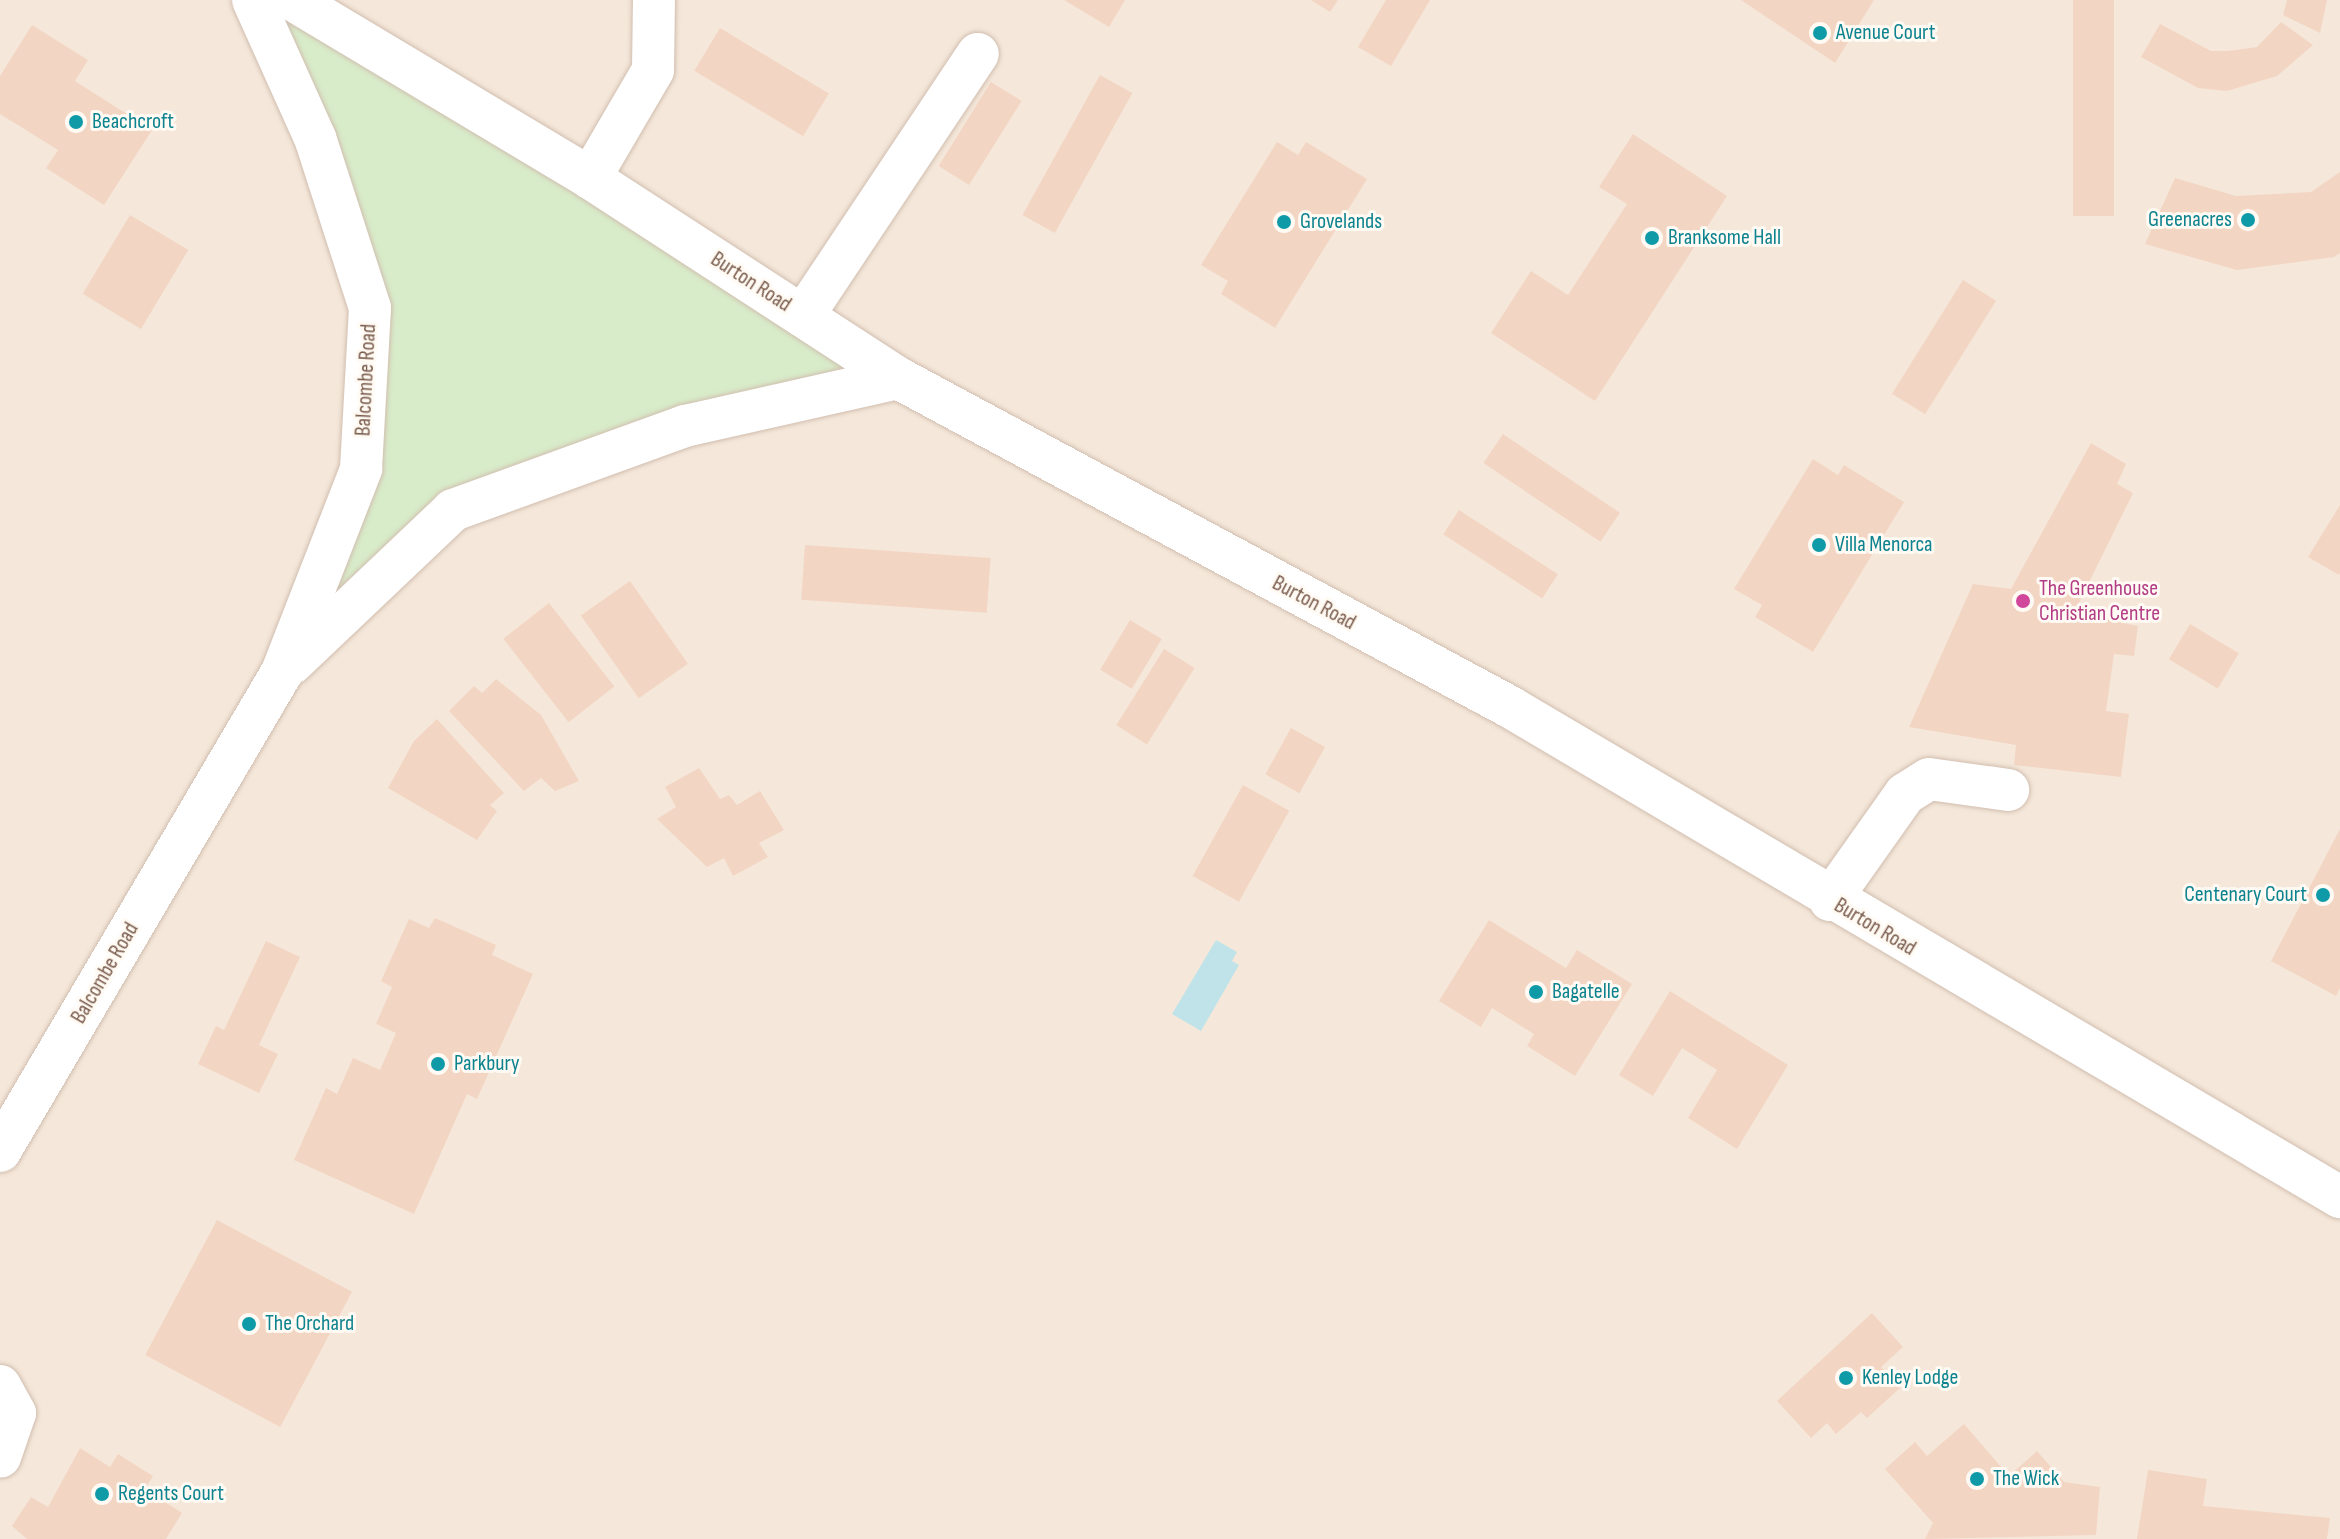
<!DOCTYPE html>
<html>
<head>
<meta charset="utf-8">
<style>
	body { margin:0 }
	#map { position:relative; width:2340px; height:1539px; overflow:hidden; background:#fdf6ec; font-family:"Sofia Sans Condensed",sans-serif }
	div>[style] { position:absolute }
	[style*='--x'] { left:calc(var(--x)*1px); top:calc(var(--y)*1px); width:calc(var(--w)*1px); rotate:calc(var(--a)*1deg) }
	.residential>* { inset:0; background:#f5e8da; transform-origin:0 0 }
	.green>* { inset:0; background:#d8ecc9 }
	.water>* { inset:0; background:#bfe3e8 }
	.building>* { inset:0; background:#f3d5c3; transform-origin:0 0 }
	.roads { filter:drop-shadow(0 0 2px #d1beb0) drop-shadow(0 0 2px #d1beb0) }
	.minor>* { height:42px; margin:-21px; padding:0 21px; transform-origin:21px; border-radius:21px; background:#fff }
	.dots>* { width:22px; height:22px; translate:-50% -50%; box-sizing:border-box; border:4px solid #fffaf3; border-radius:50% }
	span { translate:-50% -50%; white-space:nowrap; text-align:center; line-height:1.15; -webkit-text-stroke:6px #fffaf3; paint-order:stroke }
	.culture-label { font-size:22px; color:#0d838f }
	.left { translate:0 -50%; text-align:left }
	.right { translate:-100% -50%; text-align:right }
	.street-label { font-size:22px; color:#7a5c4d }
	.hotel-label { font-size:22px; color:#b23c85 }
</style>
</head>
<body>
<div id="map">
	<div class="residential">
		<i style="left:0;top:0;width:2340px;height:1539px"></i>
	</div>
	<div class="green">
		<i style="clip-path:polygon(253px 0,898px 378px,453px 510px,287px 659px,361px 469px,370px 308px)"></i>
	</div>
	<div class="water">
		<i style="clip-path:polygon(1216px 940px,1237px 952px,1232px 961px,1239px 965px,1201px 1031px,1172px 1014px)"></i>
	</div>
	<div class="building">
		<i style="clip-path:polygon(1064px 0,1125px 0,1109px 27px)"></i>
		<i style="clip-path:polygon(1311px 0,1338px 0,1330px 12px)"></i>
		<i style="clip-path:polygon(1386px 0,1430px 0,1391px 66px,1358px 47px)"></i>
		<i style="clip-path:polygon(1741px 0,1874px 0,1835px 63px)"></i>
		<i style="left:2073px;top:0;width:41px;height:216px"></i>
		<i style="clip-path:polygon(2287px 0,2327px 0,2320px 33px,2283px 15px)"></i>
		<i style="clip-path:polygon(2281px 22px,2313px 45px,2277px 76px,2227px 91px,2198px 88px,2141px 57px,2160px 24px,2211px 51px,2228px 51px,2257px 47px)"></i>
		<i style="clip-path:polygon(32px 25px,88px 60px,75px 81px,152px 130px,104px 205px,46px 168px,58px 150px,0 114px,0 76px)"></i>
		<i style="left:720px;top:28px;width:127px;height:50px;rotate:31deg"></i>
		<i style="left:1100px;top:75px;width:37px;height:160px;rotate:29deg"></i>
		<i style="left:991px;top:82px;width:36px;height:99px;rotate:32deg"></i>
		<i style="clip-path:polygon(1633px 134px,1727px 196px,1595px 401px,1491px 333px,1531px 271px,1568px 295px,1627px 204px,1599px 187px)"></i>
		<i style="clip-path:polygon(1277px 142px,1298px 155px,1306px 142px,1367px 179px,1275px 328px,1221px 294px,1228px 281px,1201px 265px)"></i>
		<i style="clip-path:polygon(2340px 172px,2340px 253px,2334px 257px,2237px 270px,2145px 244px,2175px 178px,2236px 196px,2311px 192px)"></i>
		<i style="left:130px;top:215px;width:68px;height:92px;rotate:31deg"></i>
		<i style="left:1963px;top:280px;width:39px;height:134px;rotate:32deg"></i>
		<i style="left:1503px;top:434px;width:141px;height:35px;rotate:34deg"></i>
		<i style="clip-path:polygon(2091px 443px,2126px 464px,2117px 484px,2133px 493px,2074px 613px,2138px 626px,2134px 656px,2114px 654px,2106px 711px,2129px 714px,2121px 777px,2014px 765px,2016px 745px,1909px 727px,1973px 584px,2011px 589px)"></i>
		<i style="clip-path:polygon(1813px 459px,1838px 475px,1844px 465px,1904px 502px,1813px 652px,1755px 617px,1762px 605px,1734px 589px)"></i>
		<i style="clip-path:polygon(2340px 505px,2340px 573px,2339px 575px,2308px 557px)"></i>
		<i style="left:1459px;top:510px;width:118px;height:29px;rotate:33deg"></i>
		<i style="left:805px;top:545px;width:186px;height:55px;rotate:4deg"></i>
		<i style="left:630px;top:581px;width:101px;height:60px;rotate:55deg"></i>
		<i style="left:549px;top:603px;width:106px;height:58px;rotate:52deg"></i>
		<i style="left:1130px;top:620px;width:37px;height:58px;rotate:31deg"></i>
		<i style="left:2190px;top:624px;width:57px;height:41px;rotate:31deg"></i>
		<i style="left:1164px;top:649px;width:36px;height:90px;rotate:32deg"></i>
		<i style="clip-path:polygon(496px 679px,541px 715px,579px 781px,555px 791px,541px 778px,524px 791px,449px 711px,474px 686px,482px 693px)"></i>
		<i style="clip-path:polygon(437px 719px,504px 793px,490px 805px,497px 811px,477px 840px,388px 788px,414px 741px)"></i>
		<i style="left:1291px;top:728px;width:39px;height:53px;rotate:29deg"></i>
		<i style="clip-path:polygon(699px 768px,720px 799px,729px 795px,737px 805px,760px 791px,784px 830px,759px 843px,768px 857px,733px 876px,724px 858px,707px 867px,657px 819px,676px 807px,665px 787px)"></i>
		<i style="left:1243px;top:785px;width:53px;height:104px;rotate:29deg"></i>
		<i style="clip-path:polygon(2340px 829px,2340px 988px,2336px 996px,2271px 961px)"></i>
		<i style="clip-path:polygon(435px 918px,496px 945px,492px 955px,533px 974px,477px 1099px,467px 1094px,414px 1214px,294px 1160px,326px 1088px,337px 1094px,353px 1058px,380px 1070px,396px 1033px,376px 1024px,392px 987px,381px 981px,409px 919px,429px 928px)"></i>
		<i style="clip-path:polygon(1489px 920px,1566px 968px,1577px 950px,1632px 984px,1575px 1076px,1527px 1046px,1534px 1034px,1492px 1008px,1481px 1027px,1439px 1001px)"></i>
		<i style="clip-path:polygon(266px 941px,300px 957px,259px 1045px,278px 1054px,259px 1093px,198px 1064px,216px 1026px,224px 1030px)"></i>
		<i style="clip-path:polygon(1670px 991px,1788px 1065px,1737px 1149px,1688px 1118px,1717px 1070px,1682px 1048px,1653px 1096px,1619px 1075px)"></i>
		<i style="left:217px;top:1220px;width:153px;height:153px;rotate:28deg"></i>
		<i style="clip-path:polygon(1872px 1313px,1903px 1347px,1881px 1367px,1900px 1388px,1867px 1418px,1861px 1412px,1836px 1434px,1827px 1423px,1811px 1438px,1777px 1401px)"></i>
		<i style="clip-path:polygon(1964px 1424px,2009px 1476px,2037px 1451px,2064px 1482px,2100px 1487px,2096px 1535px,1925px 1539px,1933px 1523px,1885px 1469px,1915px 1442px,1927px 1456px)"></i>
		<i style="clip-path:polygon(80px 1448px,110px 1467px,118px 1454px,153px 1476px,145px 1489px,182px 1513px,166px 1539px,27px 1539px,12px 1526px,31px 1497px,48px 1507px)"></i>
		<i style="clip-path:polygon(2148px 1470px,2207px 1479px,2203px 1506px,2330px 1518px,2327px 1539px,2137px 1539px)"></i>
	</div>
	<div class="roads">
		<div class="minor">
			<i style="--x:293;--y:0;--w:346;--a:30.9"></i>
			<i style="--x:590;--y:178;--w:367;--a:33"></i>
			<i style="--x:898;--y:378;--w:695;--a:28.26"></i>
			<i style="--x:1510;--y:707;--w:964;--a:30.56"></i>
			<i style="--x:590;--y:178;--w:125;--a:-59.7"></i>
			<i style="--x:653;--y:70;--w:70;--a:-89.2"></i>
			<i style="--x:803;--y:316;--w:315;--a:-56.3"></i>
			<i style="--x:292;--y:663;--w:222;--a:-43.5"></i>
			<i style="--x:453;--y:510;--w:247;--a:-19.9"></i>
			<i style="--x:685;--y:426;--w:218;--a:-12.7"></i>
			<i style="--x:1830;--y:900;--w:130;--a:-54.7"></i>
			<i style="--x:1905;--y:794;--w:28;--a:-32"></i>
			<i style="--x:1929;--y:779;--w:80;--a:7.9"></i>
			<i style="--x:0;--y:1151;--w:556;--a:-59.51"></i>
			<i style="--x:282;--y:672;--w:218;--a:-68.7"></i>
			<i style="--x:361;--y:469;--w:161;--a:-86.8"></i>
			<i style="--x:370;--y:308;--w:179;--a:-107.9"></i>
			<i style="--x:315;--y:138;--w:151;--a:-114.2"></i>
			<i style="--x:0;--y:1386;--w:31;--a:61"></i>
			<i style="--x:15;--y:1413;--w:46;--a:108.8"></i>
		</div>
	</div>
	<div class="dots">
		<i style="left:1820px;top:33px;background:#0f9aa8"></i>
		<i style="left:76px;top:122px;background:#0f9aa8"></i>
		<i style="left:2248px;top:220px;background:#0f9aa8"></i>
		<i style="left:1284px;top:222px;background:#0f9aa8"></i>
		<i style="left:1652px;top:238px;background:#0f9aa8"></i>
		<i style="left:1819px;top:545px;background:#0f9aa8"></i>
		<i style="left:2023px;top:601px;background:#d1479c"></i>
		<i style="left:2323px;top:895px;background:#0f9aa8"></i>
		<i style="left:1536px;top:992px;background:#0f9aa8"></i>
		<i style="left:438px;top:1064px;background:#0f9aa8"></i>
		<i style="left:249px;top:1324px;background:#0f9aa8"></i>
		<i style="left:1846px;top:1378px;background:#0f9aa8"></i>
		<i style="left:1977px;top:1479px;background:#0f9aa8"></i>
		<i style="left:102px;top:1494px;background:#0f9aa8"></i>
	</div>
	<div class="culture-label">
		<span class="left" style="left:1836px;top:33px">Avenue Court</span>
		<span class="left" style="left:92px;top:122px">Beachcroft</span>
		<span class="right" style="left:2232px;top:220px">Greenacres</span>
		<span class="left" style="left:1300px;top:222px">Grovelands</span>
		<span class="left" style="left:1668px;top:238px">Branksome Hall</span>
		<span class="left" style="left:1835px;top:545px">Villa Menorca</span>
		<span class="right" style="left:2307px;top:895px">Centenary Court</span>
		<span class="left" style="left:1552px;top:992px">Bagatelle</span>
		<span class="left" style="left:454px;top:1064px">Parkbury</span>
		<span class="left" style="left:265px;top:1324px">The Orchard</span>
		<span class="left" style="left:1862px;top:1378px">Kenley Lodge</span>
		<span class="left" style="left:1993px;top:1479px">The Wick</span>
		<span class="left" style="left:118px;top:1494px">Regents Court</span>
	</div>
	<div class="street-label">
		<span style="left:751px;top:282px;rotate:33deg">Burton Road</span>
		<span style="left:366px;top:380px;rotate:-87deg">Balcombe Road</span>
		<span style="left:1314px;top:603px;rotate:28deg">Burton Road</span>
		<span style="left:1875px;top:927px;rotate:31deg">Burton Road</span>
		<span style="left:105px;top:973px;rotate:-60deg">Balcombe Road</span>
	</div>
	<div class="hotel-label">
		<span class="left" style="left:2039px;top:601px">The Greenhouse<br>Christian Centre</span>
	</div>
</div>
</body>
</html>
